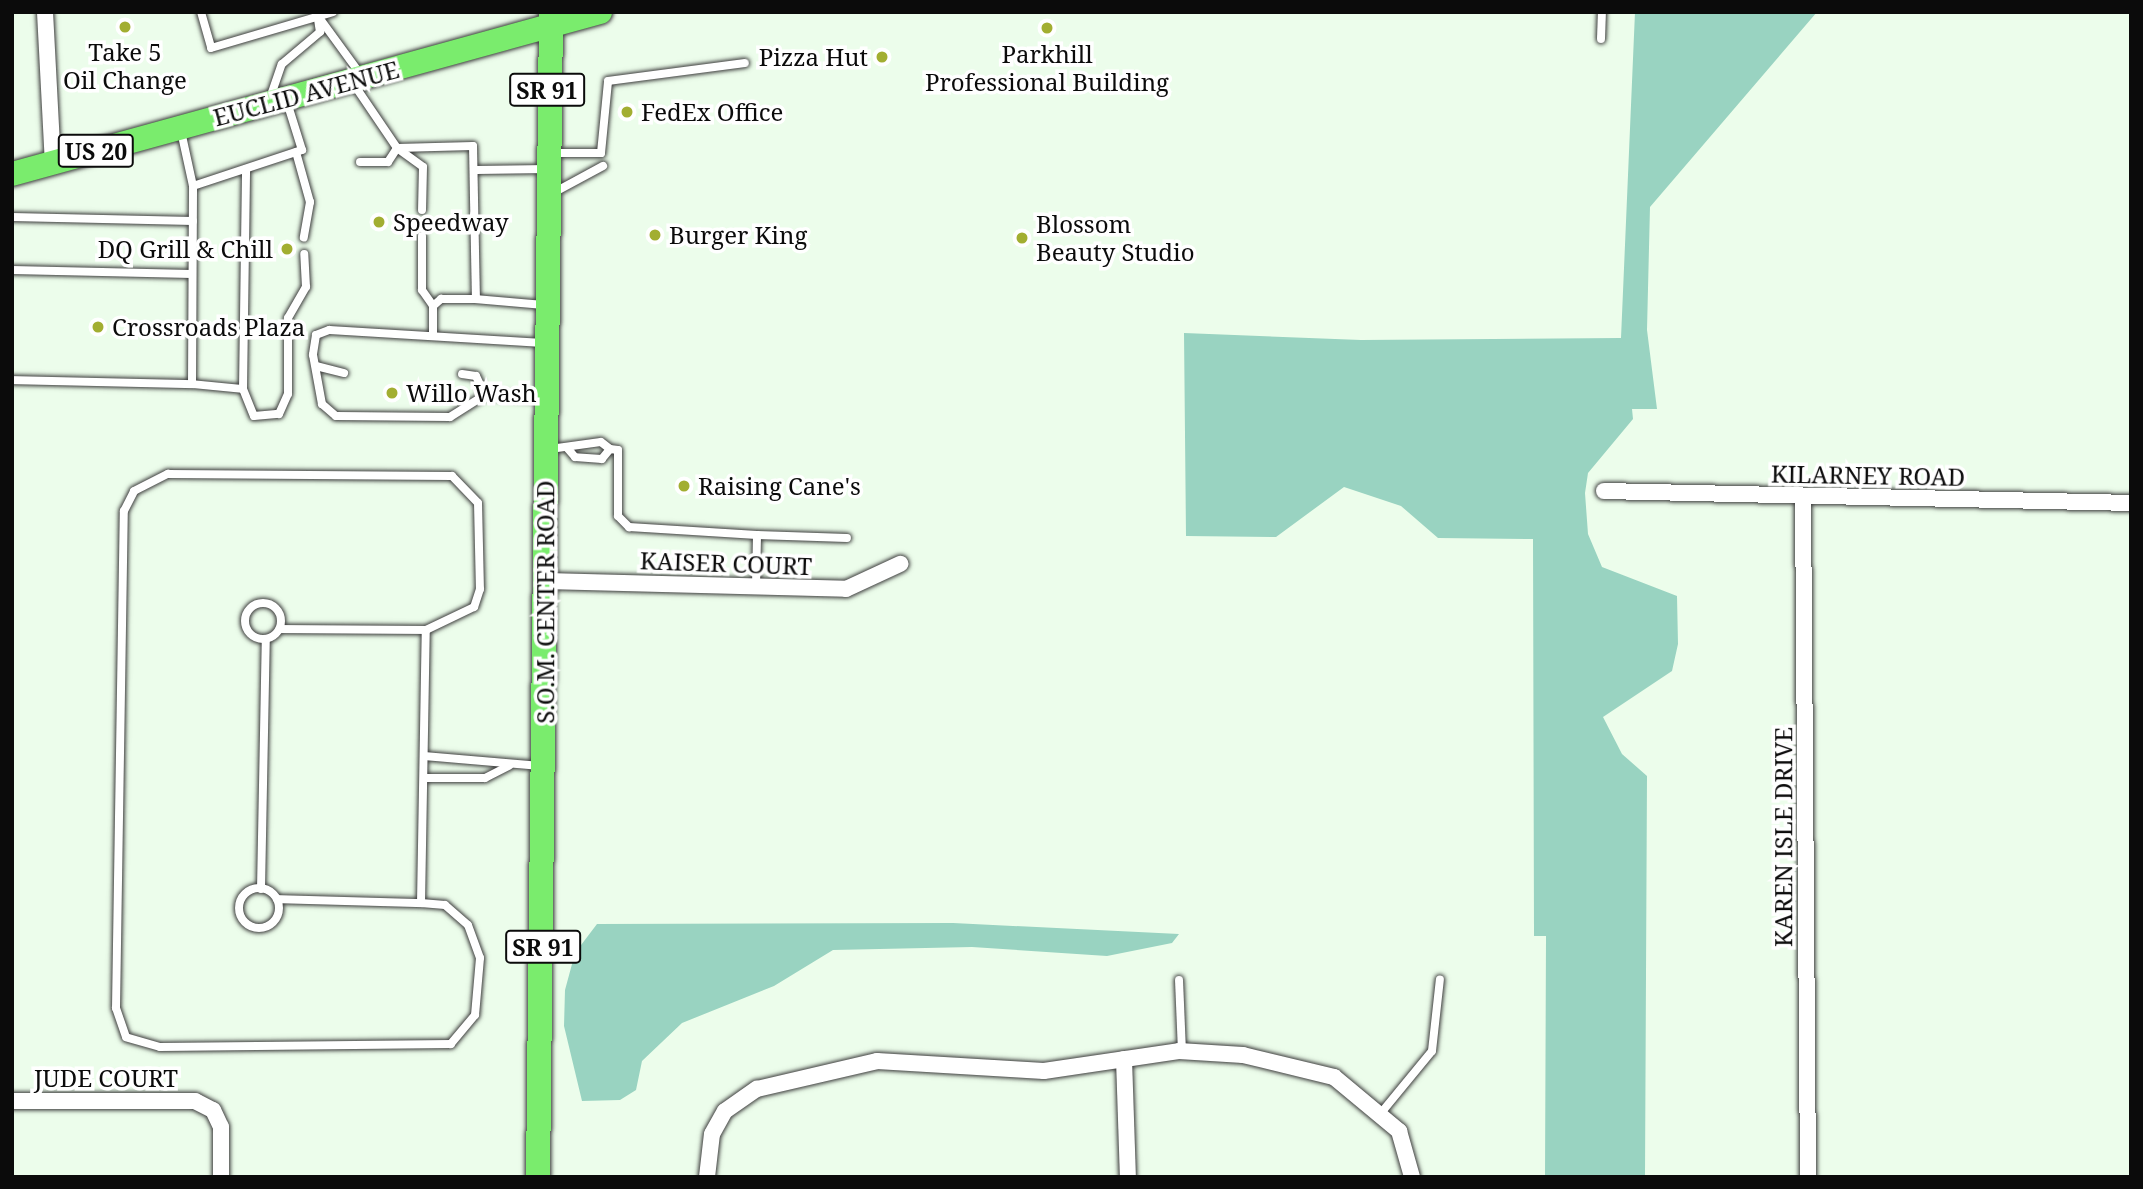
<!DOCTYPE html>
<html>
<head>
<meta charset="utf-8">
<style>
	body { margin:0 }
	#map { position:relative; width:2143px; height:1189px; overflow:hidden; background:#ecfdeb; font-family:"Noto Serif",serif }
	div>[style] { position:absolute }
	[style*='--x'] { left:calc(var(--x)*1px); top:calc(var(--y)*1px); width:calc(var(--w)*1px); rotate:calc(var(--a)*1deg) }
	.forest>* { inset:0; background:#99d3c1 }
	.roads { filter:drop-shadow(0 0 2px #3e3e3e) drop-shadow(0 0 2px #3e3e3e) }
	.lane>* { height:8px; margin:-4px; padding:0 4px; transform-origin:4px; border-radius:4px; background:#fff }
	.lane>.ring { margin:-4px; padding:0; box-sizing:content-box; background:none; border:8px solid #fff; border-radius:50% }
	.street>* { height:16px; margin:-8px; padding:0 8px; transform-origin:8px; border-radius:8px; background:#fff }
	.primary>* { height:24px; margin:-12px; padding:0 12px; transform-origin:12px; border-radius:12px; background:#7aec6d }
	.dots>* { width:19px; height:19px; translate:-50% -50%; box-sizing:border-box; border:4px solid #fff; border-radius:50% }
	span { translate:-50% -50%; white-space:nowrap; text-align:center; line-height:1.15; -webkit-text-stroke:7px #fff; paint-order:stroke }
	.shield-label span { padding:2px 5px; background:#fff; border:2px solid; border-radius:5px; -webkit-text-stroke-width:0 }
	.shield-label { font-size:23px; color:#0b0b0b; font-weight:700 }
	.poi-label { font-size:24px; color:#0b0b0b }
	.right { translate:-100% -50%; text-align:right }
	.left { translate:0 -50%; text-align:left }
	.street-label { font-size:24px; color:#0b0b0b }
	.frame { position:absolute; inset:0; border:14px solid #0b0b0b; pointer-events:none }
</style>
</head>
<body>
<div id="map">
	<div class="forest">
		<i style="clip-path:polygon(1635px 12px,1817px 12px,1650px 207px,1647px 330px,1657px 409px,1632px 409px,1633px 419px,1588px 473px,1585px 493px,1588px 534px,1602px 567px,1677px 596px,1678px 644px,1672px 671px,1603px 717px,1622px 754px,1647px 776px,1645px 1177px,1545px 1177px,1546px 936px,1534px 936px,1533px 539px,1438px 538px,1401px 506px,1344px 487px,1276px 537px,1186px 536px,1184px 333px,1361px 340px,1621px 338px)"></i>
		<i style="clip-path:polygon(953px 923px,1179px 934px,1172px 943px,1107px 956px,972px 947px,833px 950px,774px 986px,682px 1023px,642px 1061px,636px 1090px,620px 1100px,582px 1101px,564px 1026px,565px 990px,575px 953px,597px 924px)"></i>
	</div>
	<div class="roads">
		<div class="lane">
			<i style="--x:201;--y:12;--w:37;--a:74"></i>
			<i style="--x:211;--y:48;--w:127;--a:-16.4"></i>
			<i style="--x:318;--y:16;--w:73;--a:53.9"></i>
			<i style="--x:1601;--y:39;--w:27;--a:-88"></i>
			<i style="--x:353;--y:83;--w:78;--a:55.9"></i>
			<i style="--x:397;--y:148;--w:76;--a:-1.5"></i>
			<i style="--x:473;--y:146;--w:153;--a:88.9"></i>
			<i style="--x:476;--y:299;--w:67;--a:5.1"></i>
			<i style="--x:269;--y:101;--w:39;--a:-71"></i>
			<i style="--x:282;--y:64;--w:50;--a:-40.1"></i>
			<i style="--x:320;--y:32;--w:19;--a:-99"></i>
			<i style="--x:296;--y:152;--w:52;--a:74.4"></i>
			<i style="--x:310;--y:202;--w:36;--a:100"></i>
			<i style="--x:553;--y:153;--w:48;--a:0"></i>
			<i style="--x:601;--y:153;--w:72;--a:-84.4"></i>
			<i style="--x:608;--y:81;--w:138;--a:-7.5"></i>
			<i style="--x:360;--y:162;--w:28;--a:0"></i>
			<i style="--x:388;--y:162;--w:17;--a:-57"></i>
			<i style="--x:397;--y:148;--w:32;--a:36"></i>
			<i style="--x:423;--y:167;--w:43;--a:91.3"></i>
			<i style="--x:476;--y:170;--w:71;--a:-0.8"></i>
			<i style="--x:193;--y:186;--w:115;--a:-18.3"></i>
			<i style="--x:302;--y:150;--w:50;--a:-107.4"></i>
			<i style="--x:553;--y:193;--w:57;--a:-28.4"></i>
			<i style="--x:12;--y:217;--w:181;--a:1.3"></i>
			<i style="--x:422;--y:236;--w:54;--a:90"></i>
			<i style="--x:422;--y:290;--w:19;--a:55"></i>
			<i style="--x:12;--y:270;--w:180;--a:1.3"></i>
			<i style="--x:433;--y:335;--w:29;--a:-90"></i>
			<i style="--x:433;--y:306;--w:11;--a:-41"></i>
			<i style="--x:441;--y:299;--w:35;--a:0"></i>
			<i style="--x:543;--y:343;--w:214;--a:-176.5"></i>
			<i style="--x:329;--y:330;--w:14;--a:159"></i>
			<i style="--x:316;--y:335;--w:20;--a:99"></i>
			<i style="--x:313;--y:355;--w:50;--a:79.6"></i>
			<i style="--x:322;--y:404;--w:18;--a:41"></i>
			<i style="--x:336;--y:416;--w:114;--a:0.5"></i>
			<i style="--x:450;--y:417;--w:41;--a:-32.2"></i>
			<i style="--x:485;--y:395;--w:60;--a:3.8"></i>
			<i style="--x:316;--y:366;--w:29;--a:14"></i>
			<i style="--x:462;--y:374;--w:14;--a:8"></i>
			<i style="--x:476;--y:376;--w:21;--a:65"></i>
			<i style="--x:12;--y:380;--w:180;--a:1.3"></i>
			<i style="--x:192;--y:384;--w:198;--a:-89.7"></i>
			<i style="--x:193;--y:186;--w:56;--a:-102.3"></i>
			<i style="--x:192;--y:384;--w:51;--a:5.6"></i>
			<i style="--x:243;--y:389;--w:220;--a:-89.2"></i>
			<i style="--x:243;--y:389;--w:29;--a:68"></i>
			<i style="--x:254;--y:416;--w:25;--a:-5"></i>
			<i style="--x:279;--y:414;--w:22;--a:-66"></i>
			<i style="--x:288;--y:394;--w:76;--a:-90"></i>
			<i style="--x:288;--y:318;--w:36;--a:-60"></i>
			<i style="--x:306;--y:287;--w:33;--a:-93"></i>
			<i style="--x:550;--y:449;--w:51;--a:-7.8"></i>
			<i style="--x:601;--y:442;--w:11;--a:38"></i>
			<i style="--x:610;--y:449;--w:13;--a:129"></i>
			<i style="--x:602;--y:459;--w:27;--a:-176"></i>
			<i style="--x:575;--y:457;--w:11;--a:-131"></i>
			<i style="--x:610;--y:449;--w:8;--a:7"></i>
			<i style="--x:618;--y:450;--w:66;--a:90"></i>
			<i style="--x:618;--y:516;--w:16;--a:45"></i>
			<i style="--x:629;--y:527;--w:128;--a:3.6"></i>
			<i style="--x:757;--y:535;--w:53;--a:91.1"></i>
			<i style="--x:757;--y:535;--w:90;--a:1.9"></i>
			<i class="ring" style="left:245px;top:603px;width:28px;height:28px"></i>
			<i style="--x:424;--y:756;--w:117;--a:4.9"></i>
			<i style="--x:424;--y:778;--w:61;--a:0"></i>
			<i style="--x:485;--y:778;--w:27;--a:-27"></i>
			<i class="ring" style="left:239px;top:888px;width:32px;height:32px"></i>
			<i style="--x:261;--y:889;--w:250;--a:-88.9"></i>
			<i style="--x:277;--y:899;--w:144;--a:1.6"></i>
			<i style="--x:421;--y:903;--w:273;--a:-89"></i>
			<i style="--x:426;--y:630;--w:146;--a:-179.6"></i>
			<i style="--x:421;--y:903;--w:24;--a:5"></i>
			<i style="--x:445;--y:905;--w:30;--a:41"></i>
			<i style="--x:468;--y:925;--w:35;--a:70"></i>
			<i style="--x:480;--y:958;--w:57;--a:95"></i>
			<i style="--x:475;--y:1015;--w:38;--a:130"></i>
			<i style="--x:451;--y:1044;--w:291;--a:179.4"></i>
			<i style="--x:160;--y:1047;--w:35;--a:-164"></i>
			<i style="--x:126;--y:1037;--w:31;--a:-109"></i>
			<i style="--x:116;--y:1008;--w:497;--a:-89.1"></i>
			<i style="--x:124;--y:511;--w:22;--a:-63"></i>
			<i style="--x:134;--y:491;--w:38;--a:-27"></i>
			<i style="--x:168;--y:474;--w:284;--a:0.4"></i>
			<i style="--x:452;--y:476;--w:37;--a:46"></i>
			<i style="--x:478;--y:503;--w:86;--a:88.7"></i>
			<i style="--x:480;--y:589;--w:19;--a:108"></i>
			<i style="--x:474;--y:607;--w:53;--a:154.4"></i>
			<i style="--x:1179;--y:980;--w:71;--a:87.6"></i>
			<i style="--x:1381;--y:1113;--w:80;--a:-50.6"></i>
			<i style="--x:1432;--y:1051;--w:72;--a:-83.7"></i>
		</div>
		<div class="street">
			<i style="--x:45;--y:12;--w:151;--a:87"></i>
			<i style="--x:1604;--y:491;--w:527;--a:1.3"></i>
			<i style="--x:1803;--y:497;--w:680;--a:89.58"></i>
			<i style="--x:546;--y:581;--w:300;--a:1.5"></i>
			<i style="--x:846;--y:589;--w:60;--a:-24.8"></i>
			<i style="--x:1124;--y:1059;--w:118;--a:88.1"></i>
			<i style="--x:12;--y:1101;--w:183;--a:0"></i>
			<i style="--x:195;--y:1101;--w:20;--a:27"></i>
			<i style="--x:213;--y:1110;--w:19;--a:65"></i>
			<i style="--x:221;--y:1127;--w:50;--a:90"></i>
			<i style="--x:707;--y:1177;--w:43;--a:-83.4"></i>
			<i style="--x:712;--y:1134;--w:26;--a:-61"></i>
			<i style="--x:725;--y:1111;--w:39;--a:-35"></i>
			<i style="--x:757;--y:1089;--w:123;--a:-13.1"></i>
			<i style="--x:877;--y:1061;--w:167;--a:3.4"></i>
			<i style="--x:1044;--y:1071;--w:136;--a:-8.4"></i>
			<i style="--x:1179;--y:1051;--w:64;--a:3.6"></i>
			<i style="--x:1243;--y:1055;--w:94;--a:13.6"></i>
			<i style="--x:1334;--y:1077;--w:85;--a:39.7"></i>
			<i style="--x:1399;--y:1131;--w:48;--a:74.2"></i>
		</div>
		<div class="primary">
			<i style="--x:12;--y:174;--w:610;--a:-15.4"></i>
			<i style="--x:538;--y:1177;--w:1165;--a:-89.36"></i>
		</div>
	</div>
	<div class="dots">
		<i style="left:125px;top:27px;background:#a2ae31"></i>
		<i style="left:1047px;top:28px;background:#a2ae31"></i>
		<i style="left:882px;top:57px;background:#a2ae31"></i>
		<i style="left:627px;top:112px;background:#a2ae31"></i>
		<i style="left:379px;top:222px;background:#a2ae31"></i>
		<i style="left:655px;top:235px;background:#a2ae31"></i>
		<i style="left:1022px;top:238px;background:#a2ae31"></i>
		<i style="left:287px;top:249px;background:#a2ae31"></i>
		<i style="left:98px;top:327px;background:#a2ae31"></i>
		<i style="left:392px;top:393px;background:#a2ae31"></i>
		<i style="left:684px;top:486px;background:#a2ae31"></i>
	</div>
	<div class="shield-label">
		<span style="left:547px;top:90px">SR 91</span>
		<span style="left:96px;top:151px">US 20</span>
		<span style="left:543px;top:947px">SR 91</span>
	</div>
	<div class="poi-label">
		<span style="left:125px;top:66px">Take 5<br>Oil Change</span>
		<span style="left:1047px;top:68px">Parkhill<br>Professional Building</span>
		<span class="right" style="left:868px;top:57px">Pizza Hut</span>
		<span class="left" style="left:641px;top:112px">FedEx Office</span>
		<span class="left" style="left:393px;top:222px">Speedway</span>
		<span class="left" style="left:1036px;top:238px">Blossom<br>Beauty Studio</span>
		<span class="left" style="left:669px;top:235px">Burger King</span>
		<span class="right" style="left:273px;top:249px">DQ Grill &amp; Chill</span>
		<span class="left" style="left:112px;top:327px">Crossroads Plaza</span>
		<span class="left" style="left:406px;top:393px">Willo Wash</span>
		<span class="left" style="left:698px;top:486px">Raising Cane's</span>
	</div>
	<div class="street-label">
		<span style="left:306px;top:93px;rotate:-15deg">EUCLID AVENUE</span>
		<span style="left:1868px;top:475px;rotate:1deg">KILARNEY ROAD</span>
		<span style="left:726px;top:563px;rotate:2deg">KAISER COURT</span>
		<span style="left:545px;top:602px;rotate:-90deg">S.O.M. CENTER ROAD</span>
		<span style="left:1783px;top:837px;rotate:-90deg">KAREN ISLE DRIVE</span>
		<span style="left:106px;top:1078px">JUDE COURT</span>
	</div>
	<div class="frame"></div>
</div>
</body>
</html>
